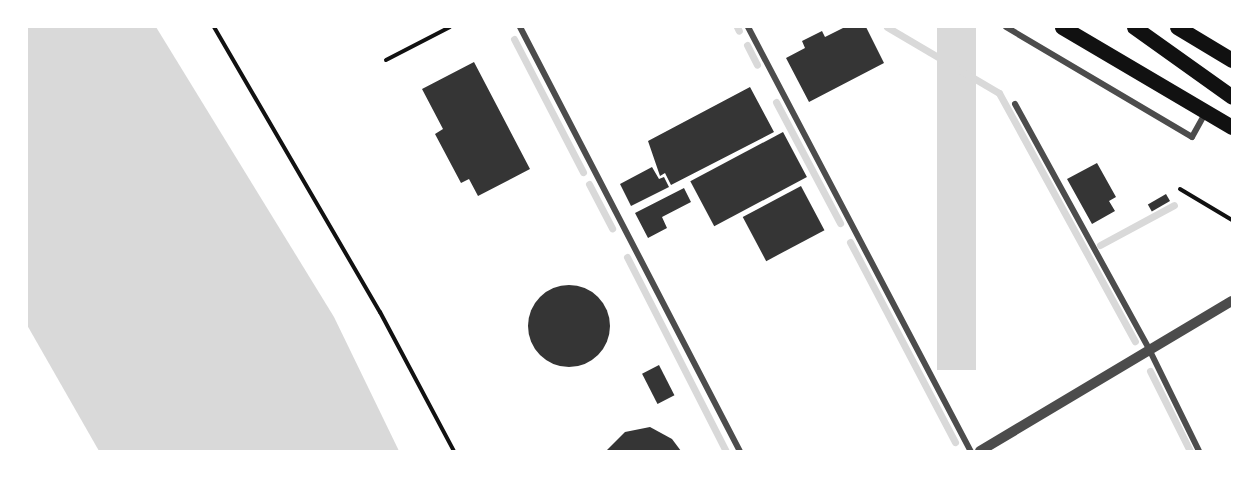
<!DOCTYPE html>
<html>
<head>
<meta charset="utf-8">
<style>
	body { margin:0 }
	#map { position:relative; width:1259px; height:478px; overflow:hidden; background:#fff; font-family:"Sofia Sans Condensed",sans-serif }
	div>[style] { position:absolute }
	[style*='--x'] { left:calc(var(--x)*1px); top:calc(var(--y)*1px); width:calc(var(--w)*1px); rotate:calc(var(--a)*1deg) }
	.water>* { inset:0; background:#d9d9d9; transform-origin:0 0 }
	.stream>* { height:7px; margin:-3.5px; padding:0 3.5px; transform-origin:3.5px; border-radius:3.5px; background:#d9d9d9 }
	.building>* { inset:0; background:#353535; transform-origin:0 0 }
	.round { border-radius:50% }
	.path>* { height:4px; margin:-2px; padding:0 2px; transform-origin:2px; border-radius:2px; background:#111 }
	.minor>* { height:6px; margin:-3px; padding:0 3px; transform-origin:3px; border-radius:3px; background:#4c4c4c }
	.tertiary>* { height:10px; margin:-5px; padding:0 5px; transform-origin:5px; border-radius:5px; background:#4c4c4c }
	.trunk>* { height:15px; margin:-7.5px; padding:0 7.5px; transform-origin:7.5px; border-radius:7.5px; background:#111 }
	span { translate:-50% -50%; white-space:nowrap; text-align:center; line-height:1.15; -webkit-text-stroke:4.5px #fff; paint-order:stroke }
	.frame { position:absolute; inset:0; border:28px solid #fff; pointer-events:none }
</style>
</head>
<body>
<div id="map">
	<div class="water">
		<i style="clip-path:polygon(27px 27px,156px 27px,334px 317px,399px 451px,99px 451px,27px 325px)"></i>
		<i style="left:937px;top:27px;width:39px;height:343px"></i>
	</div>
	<div class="stream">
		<i style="--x:737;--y:27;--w:4;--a:63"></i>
		<i style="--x:887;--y:27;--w:130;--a:30.5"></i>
		<i style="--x:999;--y:93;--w:283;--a:61.3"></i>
		<i style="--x:514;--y:39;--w:150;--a:62.6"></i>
		<i style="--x:747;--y:45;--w:22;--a:63"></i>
		<i style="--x:776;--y:102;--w:137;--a:62.1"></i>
		<i style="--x:589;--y:184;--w:50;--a:62.4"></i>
		<i style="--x:850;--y:242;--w:226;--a:62.3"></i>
		<i style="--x:1100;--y:245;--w:84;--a:-28.4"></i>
		<i style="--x:627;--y:257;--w:218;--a:63"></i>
		<i style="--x:1150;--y:371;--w:89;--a:63.4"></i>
	</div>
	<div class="building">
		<i style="clip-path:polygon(845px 27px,866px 27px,884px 63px,809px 102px,786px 58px,805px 48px,802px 41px,822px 31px,825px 37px)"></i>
		<i style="clip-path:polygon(474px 62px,530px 169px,478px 196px,469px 179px,461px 183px,435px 134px,443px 129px,422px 89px)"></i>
		<i style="clip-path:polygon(750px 87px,774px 132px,671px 185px,665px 173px,660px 176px,648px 141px)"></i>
		<i style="left:783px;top:132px;width:51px;height:105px;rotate:62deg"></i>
		<i style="clip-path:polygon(1097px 163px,1116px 197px,1109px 201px,1115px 211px,1092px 224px,1067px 179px)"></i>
		<i style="clip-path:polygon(652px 167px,659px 179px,664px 177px,669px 187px,631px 206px,620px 184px)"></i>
		<i style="left:801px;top:186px;width:50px;height:66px;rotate:62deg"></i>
		<i style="clip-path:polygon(684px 188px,691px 202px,662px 217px,667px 228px,648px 238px,635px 213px)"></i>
		<i style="left:1166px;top:194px;width:8px;height:21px;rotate:60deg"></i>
		<i class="round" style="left:528px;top:285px;width:82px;height:82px"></i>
		<i style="left:659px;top:365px;width:34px;height:19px;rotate:63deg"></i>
		<i style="clip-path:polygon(650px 427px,672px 439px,681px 451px,606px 451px,625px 432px)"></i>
	</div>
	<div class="path">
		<i style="--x:214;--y:27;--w:330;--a:59.8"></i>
		<i style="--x:380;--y:312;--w:157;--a:62"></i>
		<i style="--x:386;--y:60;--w:72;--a:-27.3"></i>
		<i style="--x:1180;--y:189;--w:61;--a:30.8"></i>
	</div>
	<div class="minor">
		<i style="--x:520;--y:27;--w:478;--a:62.6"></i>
		<i style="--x:748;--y:27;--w:479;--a:62.3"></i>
		<i style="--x:1006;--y:27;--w:216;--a:30.6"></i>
		<i style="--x:1192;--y:137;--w:29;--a:-61"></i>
		<i style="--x:1015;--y:104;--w:281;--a:61.3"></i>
		<i style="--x:1150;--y:351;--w:111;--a:63.9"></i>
	</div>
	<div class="tertiary">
		<i style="--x:980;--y:451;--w:293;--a:-30.8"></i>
	</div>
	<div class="trunk">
		<i style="--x:1062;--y:27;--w:197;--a:30.5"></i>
		<i style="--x:1134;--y:27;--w:120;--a:35.5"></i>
		<i style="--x:1177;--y:27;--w:64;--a:31"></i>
	</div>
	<div class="frame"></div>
</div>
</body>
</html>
